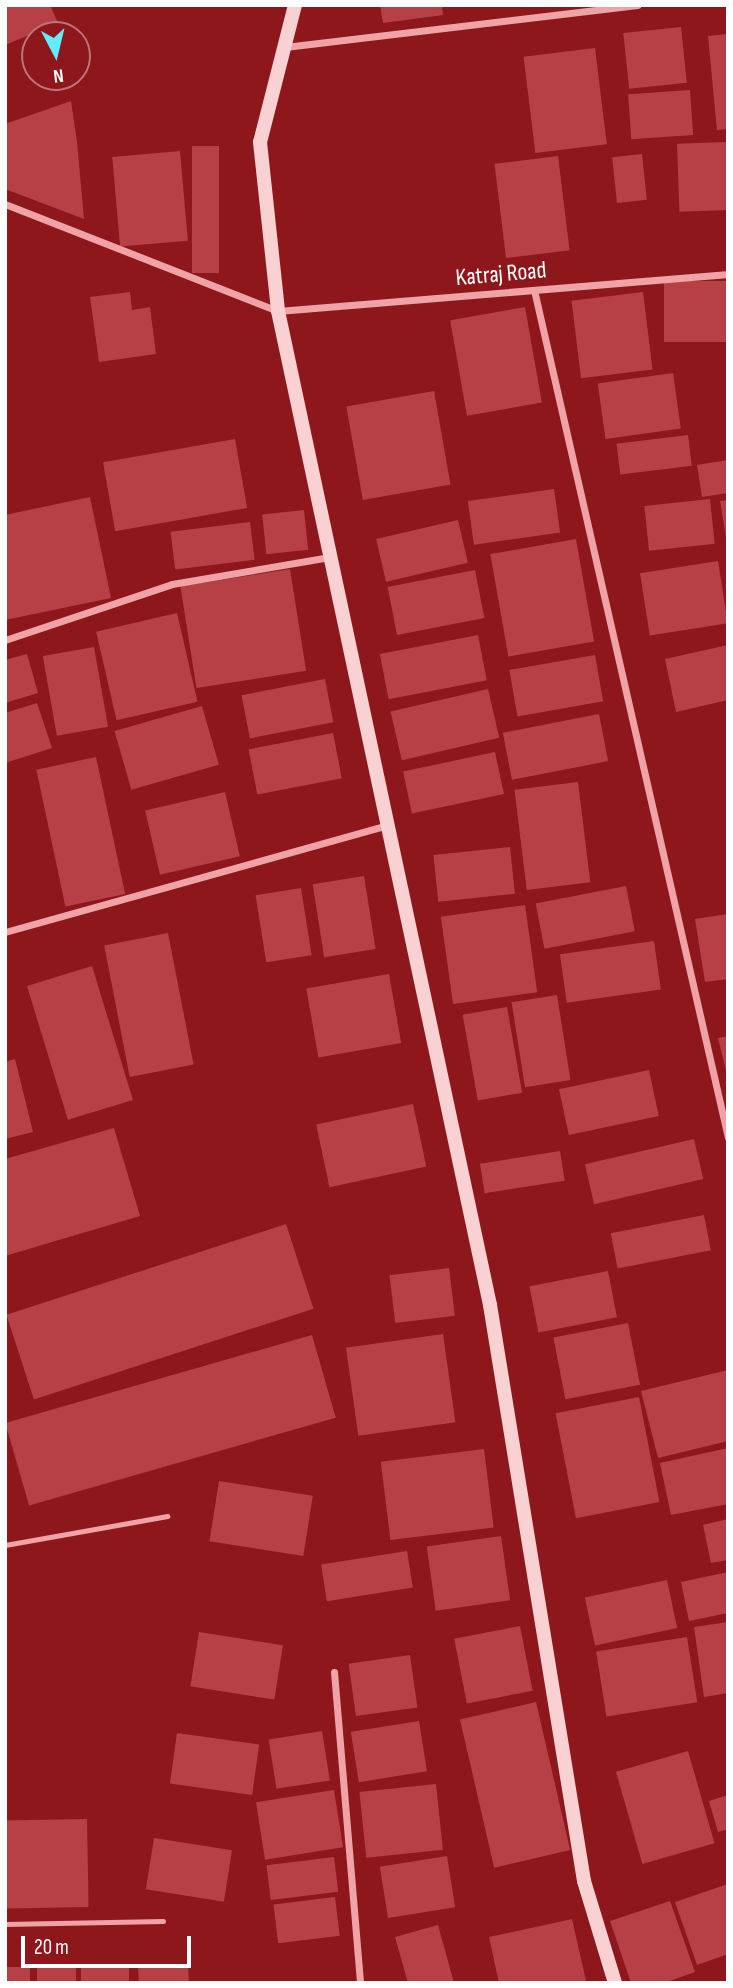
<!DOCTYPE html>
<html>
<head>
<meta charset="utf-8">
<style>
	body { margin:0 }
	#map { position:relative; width:733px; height:1988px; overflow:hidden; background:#8e171c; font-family:"Sofia Sans Condensed",sans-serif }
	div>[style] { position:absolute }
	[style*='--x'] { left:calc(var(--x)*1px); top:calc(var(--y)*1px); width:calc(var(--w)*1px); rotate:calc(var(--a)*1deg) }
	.building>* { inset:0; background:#b64045; transform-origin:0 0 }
	.lane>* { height:5px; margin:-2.5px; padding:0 2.5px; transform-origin:2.5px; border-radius:2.5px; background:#efa3a7 }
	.street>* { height:7px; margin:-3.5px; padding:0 3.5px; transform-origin:3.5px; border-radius:3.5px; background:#efa3a7 }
	.secondary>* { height:14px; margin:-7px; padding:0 7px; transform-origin:7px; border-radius:7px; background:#fad1d2 }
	span { translate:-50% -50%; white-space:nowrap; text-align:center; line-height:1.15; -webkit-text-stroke:6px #8e171c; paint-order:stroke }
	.street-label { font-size:24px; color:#fff }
	.frame { position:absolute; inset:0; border:7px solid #fff; pointer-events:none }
	.north { position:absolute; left:21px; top:21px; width:70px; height:70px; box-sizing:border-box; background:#8e171c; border:2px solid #bb7477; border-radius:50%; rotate:173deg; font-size:19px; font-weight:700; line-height:28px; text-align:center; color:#fff }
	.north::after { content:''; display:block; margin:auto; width:24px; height:32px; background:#61edff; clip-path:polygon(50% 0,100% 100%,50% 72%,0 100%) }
	.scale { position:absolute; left:21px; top:1936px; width:170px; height:32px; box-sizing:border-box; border:4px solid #fff; border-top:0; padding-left:9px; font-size:21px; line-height:24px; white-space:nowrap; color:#fff; -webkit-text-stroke:5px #8e171c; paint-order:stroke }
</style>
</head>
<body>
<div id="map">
	<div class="building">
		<i style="clip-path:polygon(5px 5px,50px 5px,58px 23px,5px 45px)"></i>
		<i style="clip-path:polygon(380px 5px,442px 5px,443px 15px,383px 23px)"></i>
		<i style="left:681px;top:27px;width:56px;height:58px;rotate:84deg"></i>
		<i style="clip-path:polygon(728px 34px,728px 129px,717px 130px,708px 36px)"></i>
		<i style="left:595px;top:48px;width:97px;height:72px;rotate:83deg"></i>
		<i style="left:690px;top:90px;width:45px;height:62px;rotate:86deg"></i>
		<i style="clip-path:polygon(71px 101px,77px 142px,84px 219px,5px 189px,5px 124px)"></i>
		<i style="left:726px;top:142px;width:68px;height:49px;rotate:88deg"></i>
		<i style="left:192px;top:146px;width:27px;height:127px"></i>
		<i style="left:180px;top:151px;width:90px;height:68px;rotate:85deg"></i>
		<i style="left:642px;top:154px;width:46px;height:30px;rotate:84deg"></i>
		<i style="left:558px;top:156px;width:95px;height:64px;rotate:83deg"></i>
		<i style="left:728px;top:281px;width:61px;height:64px;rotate:90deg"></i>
		<i style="clip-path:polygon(130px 292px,132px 310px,150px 307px,156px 354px,99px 362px,90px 297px)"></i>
		<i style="left:643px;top:292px;width:78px;height:72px;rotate:83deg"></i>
		<i style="left:525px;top:307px;width:97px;height:76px;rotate:80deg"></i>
		<i style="left:673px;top:373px;width:56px;height:76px;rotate:82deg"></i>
		<i style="left:434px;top:391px;width:95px;height:89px;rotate:80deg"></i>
		<i style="left:688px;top:435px;width:31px;height:72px;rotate:83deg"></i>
		<i style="left:235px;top:439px;width:70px;height:134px;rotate:80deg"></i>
		<i style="clip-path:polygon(728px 460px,728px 493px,702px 497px,697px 465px)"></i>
		<i style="left:554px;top:489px;width:44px;height:87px;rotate:82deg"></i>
		<i style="clip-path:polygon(90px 497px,111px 598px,5px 620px,5px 515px)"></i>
		<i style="left:710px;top:499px;width:45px;height:66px;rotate:84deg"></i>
		<i style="clip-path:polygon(728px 500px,728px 537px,726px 537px,720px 501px)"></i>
		<i style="left:304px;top:510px;width:40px;height:42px;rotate:84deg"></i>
		<i style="left:458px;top:520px;width:44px;height:84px;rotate:77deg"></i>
		<i style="left:250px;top:522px;width:38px;height:80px;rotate:83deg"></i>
		<i style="left:576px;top:539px;width:104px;height:87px;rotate:80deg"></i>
		<i style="left:718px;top:561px;width:63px;height:79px;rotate:81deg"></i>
		<i style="left:290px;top:569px;width:103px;height:111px;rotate:81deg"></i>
		<i style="left:475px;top:570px;width:49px;height:89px;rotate:79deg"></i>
		<i style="left:177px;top:613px;width:91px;height:83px;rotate:77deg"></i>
		<i style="left:478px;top:635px;width:46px;height:100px;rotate:79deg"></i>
		<i style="clip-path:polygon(728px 645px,728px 700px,676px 712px,665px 659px)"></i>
		<i style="left:94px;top:647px;width:81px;height:52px;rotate:80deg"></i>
		<i style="clip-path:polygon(27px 654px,38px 693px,5px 703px,5px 660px)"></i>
		<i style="left:595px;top:655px;width:47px;height:87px;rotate:80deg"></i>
		<i style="left:325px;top:679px;width:44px;height:85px;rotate:79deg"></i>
		<i style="left:488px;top:689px;width:50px;height:100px;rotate:77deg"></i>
		<i style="clip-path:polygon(37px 703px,52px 748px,5px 763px,5px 713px)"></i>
		<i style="left:202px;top:706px;width:61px;height:91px;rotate:74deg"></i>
		<i style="left:599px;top:714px;width:48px;height:98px;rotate:79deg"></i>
		<i style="left:333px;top:733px;width:46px;height:86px;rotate:79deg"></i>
		<i style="left:495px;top:752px;width:43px;height:94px;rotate:78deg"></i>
		<i style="left:96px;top:757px;width:140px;height:61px;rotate:78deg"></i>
		<i style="left:578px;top:782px;width:101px;height:64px;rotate:83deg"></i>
		<i style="left:225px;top:792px;width:66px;height:82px;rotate:77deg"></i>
		<i style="left:510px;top:847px;width:47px;height:77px;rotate:84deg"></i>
		<i style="left:364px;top:876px;width:74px;height:52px;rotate:81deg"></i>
		<i style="left:626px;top:886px;width:46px;height:92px;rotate:79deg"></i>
		<i style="left:301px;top:888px;width:68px;height:46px;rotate:81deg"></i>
		<i style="left:525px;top:905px;width:88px;height:85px;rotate:82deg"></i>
		<i style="clip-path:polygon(728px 914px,728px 979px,705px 982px,695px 919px)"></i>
		<i style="left:168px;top:933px;width:134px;height:65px;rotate:79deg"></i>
		<i style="left:654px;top:941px;width:49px;height:95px;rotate:82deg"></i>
		<i style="left:92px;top:966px;width:140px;height:68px;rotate:73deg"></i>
		<i style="left:389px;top:974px;width:70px;height:84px;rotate:80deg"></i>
		<i style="left:557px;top:995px;width:86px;height:46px;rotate:81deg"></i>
		<i style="left:507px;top:1007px;width:87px;height:45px;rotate:80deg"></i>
		<i style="clip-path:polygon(728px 1036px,728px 1075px,727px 1075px,718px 1038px)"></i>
		<i style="clip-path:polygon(15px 1059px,33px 1132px,5px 1139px,5px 1062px)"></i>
		<i style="left:649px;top:1070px;width:47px;height:92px;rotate:78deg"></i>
		<i style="left:413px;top:1104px;width:64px;height:99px;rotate:78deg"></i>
		<i style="clip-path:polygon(114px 1128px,140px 1216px,5px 1256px,5px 1159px)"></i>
		<i style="left:694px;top:1139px;width:41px;height:112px;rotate:77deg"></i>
		<i style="left:560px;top:1151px;width:30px;height:81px;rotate:81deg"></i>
		<i style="left:704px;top:1215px;width:36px;height:95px;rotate:79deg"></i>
		<i style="left:286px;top:1224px;width:89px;height:294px;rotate:72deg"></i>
		<i style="left:449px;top:1268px;width:48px;height:60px;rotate:83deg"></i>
		<i style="left:608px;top:1271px;width:47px;height:80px;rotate:79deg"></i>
		<i style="left:628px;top:1323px;width:63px;height:76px;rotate:79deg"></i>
		<i style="left:443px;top:1334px;width:89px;height:98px;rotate:82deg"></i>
		<i style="left:312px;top:1335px;width:86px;height:319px;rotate:74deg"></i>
		<i style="clip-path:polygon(728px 1370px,728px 1441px,658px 1458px,641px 1391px)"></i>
		<i style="left:639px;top:1397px;width:107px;height:85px;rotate:79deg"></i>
		<i style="clip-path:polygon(728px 1448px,728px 1504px,671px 1515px,660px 1463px)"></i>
		<i style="left:484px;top:1449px;width:79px;height:104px;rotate:83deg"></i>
		<i style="left:219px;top:1481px;width:95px;height:61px;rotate:9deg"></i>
		<i style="clip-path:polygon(728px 1519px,728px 1560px,711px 1563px,703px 1525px)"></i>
		<i style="left:501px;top:1536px;width:65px;height:75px;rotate:82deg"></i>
		<i style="left:407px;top:1551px;width:37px;height:87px;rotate:81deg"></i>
		<i style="clip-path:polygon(728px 1572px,728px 1613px,689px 1621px,681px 1582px)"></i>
		<i style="left:667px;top:1580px;width:49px;height:84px;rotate:78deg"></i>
		<i style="clip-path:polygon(728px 1622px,728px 1693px,704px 1697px,694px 1627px)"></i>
		<i style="left:520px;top:1626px;width:66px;height:67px;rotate:79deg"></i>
		<i style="left:199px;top:1632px;width:85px;height:55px;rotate:9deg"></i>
		<i style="left:687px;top:1637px;width:66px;height:92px;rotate:81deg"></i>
		<i style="left:410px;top:1655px;width:53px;height:62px;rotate:82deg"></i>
		<i style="left:536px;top:1702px;width:152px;height:78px;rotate:77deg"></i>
		<i style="left:419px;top:1721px;width:51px;height:69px;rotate:81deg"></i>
		<i style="left:322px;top:1731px;width:50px;height:54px;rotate:81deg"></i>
		<i style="left:177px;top:1733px;width:83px;height:51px;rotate:8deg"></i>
		<i style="left:688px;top:1751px;width:96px;height:75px;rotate:74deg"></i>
		<i style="left:436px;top:1784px;width:66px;height:77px;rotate:84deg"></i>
		<i style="left:334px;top:1790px;width:58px;height:79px;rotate:81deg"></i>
		<i style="clip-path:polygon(728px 1795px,728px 1829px,718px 1832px,709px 1801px)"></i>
		<i style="left:87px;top:1819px;width:88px;height:82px;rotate:89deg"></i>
		<i style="left:154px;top:1838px;width:79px;height:52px;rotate:9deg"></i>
		<i style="left:447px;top:1856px;width:52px;height:68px;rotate:81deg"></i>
		<i style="left:334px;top:1857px;width:35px;height:68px;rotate:83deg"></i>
		<i style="clip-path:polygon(728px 1884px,728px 1954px,697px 1965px,675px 1902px)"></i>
		<i style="left:335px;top:1897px;width:39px;height:62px;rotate:83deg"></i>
		<i style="clip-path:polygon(670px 1901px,695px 1972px,664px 1983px,631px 1983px,610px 1921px)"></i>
		<i style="clip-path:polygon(572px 1919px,586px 1981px,499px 1983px,489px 1937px)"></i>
		<i style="clip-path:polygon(438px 1925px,454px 1983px,408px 1983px,395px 1937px)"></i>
		<i style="left:188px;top:1965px;width:18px;height:50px;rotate:87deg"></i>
		<i style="left:5px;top:1967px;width:25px;height:16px"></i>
		<i style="left:37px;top:1967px;width:39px;height:16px"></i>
		<i style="left:81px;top:1968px;width:48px;height:15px"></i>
	</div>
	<div class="lane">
		<i style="--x:5;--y:1545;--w:165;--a:-10.1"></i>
		<i style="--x:5;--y:1924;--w:158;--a:-1.1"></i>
	</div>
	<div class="street">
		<i style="--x:285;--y:47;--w:355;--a:-6.8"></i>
		<i style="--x:5;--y:204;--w:293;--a:21.4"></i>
		<i style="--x:278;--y:311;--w:452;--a:-4.7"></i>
		<i style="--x:534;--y:290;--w:870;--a:77.11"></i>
		<i style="--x:5;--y:640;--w:176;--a:-18.5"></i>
		<i style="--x:172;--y:584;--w:160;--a:-9.7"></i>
		<i style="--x:5;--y:932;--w:397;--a:-15.6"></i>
		<i style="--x:334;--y:1672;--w:312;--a:85.2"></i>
	</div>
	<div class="secondary">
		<i style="--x:295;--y:5;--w:141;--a:104.3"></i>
		<i style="--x:260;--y:142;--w:170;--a:83.9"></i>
		<i style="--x:278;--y:311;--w:1016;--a:77.96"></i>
		<i style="--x:490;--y:1305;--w:584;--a:80.73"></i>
		<i style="--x:584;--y:1881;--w:107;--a:73.1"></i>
	</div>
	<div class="street-label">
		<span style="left:501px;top:274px;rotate:-5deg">Katraj Road</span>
	</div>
	<div class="frame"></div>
	<div class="north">N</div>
	<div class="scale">20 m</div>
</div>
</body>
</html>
